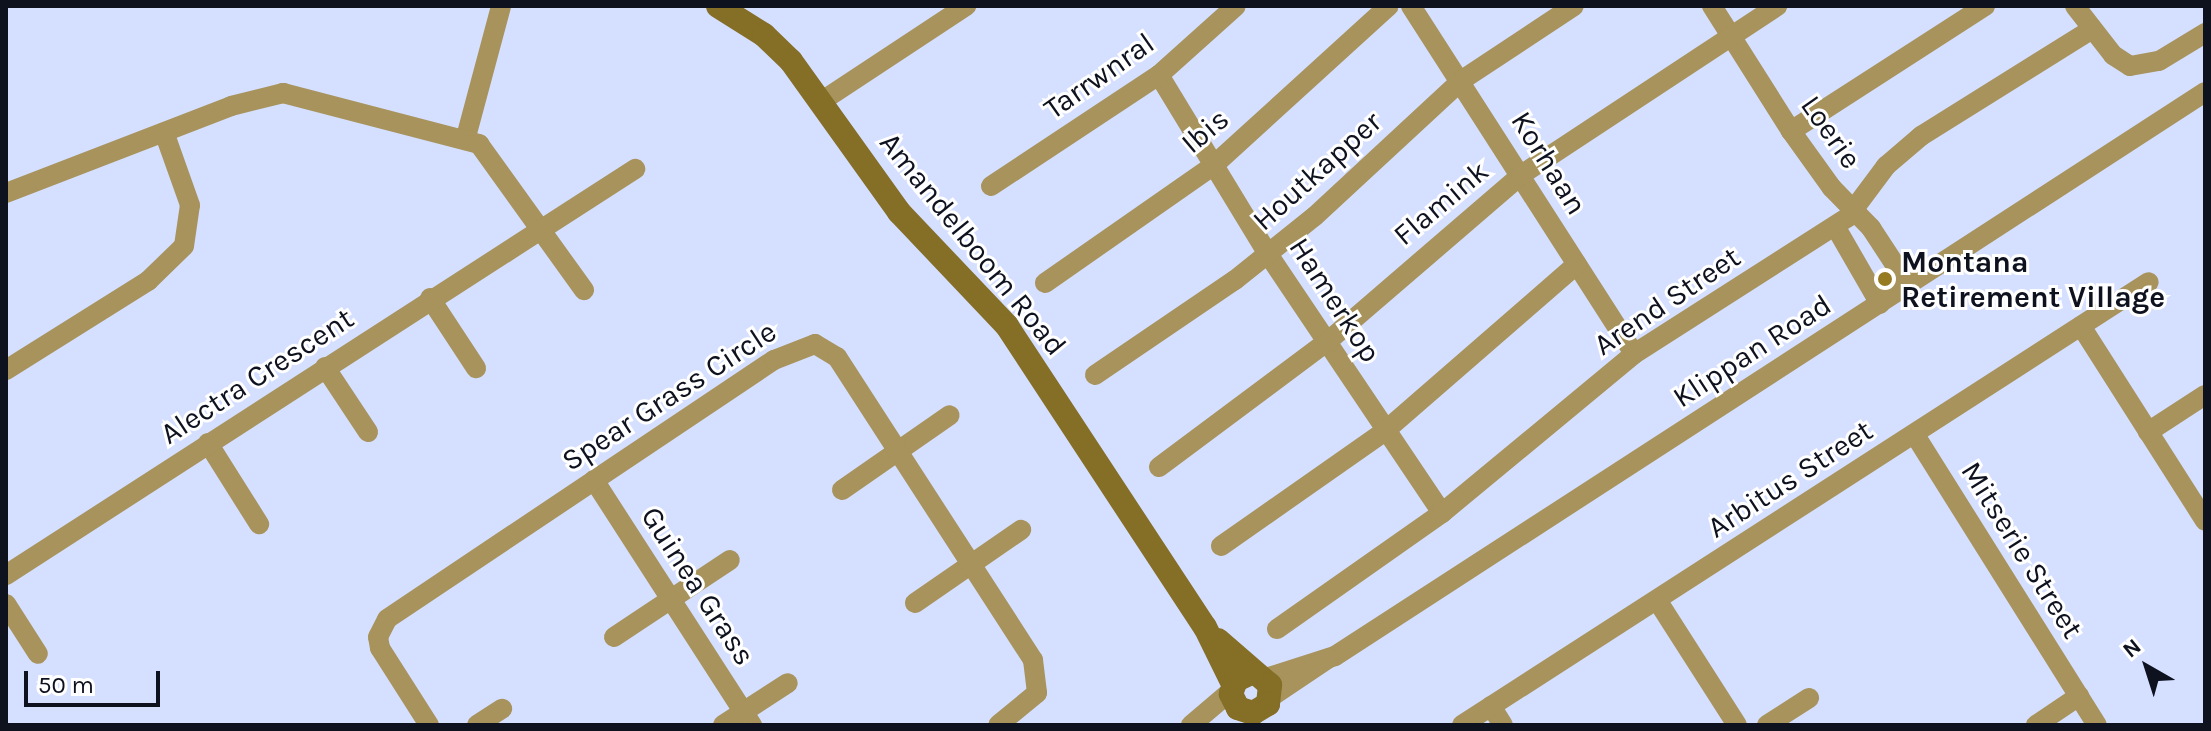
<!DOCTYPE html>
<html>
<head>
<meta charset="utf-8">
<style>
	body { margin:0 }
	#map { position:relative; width:2211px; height:731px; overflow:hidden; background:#d5dfff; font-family:Karla,sans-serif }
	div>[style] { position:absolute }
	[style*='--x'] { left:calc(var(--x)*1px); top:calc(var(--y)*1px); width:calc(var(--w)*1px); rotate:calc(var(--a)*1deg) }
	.street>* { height:20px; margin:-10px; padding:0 10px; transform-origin:10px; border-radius:10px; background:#a7935b }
	.secondary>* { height:24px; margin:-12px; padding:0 12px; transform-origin:12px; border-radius:12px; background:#856e26 }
	.dots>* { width:22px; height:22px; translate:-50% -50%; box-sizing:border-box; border:4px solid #fff; border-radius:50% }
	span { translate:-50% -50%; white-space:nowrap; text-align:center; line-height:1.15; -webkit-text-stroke:6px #fff; paint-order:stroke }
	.street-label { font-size:30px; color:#0e121f }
	.poi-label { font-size:30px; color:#0e121f; font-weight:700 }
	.left { translate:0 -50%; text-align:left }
	.frame { position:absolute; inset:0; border:8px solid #0e121f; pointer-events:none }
	.north { position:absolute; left:2107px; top:627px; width:80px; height:80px; -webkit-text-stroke:6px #fff; paint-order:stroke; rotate:321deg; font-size:22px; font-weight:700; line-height:32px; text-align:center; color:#0e121f }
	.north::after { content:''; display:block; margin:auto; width:28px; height:36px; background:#0e121f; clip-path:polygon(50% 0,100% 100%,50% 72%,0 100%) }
	.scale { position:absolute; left:24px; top:671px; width:136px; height:36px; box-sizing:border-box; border:4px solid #0e121f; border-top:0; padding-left:10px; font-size:24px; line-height:28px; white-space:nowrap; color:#0e121f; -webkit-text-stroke:6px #fff; paint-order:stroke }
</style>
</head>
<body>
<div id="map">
	<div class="street">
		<i style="--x:1411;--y:6;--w:413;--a:57.3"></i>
		<i style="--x:1712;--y:6;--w:148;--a:57.7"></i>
		<i style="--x:1791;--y:131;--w:70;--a:54.3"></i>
		<i style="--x:1832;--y:188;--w:56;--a:45.7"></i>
		<i style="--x:1871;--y:228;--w:69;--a:56.8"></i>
		<i style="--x:2075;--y:6;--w:62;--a:52.2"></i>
		<i style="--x:2113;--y:55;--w:20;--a:33"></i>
		<i style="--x:2130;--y:66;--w:29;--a:-10"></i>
		<i style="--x:2159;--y:61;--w:54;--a:-31.3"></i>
		<i style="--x:1159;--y:75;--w:210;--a:58.7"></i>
		<i style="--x:1268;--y:254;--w:312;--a:56.1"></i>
		<i style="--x:822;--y:101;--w:173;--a:-33.4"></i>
		<i style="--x:1791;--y:131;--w:231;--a:-32.8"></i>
		<i style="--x:466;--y:137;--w:136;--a:-75"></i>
		<i style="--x:991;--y:186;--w:201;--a:-33.5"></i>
		<i style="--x:1159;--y:75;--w:103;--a:-41.9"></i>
		<i style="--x:6;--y:193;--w:241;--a:-21.1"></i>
		<i style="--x:231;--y:106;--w:54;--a:-14"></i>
		<i style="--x:283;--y:93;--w:203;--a:14.6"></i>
		<i style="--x:479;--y:144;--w:180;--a:54.3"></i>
		<i style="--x:1835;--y:226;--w:90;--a:60"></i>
		<i style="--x:1045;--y:283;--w:206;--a:-34.9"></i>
		<i style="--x:1214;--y:165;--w:236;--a:-42.3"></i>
		<i style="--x:430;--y:298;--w:84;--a:56.7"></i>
		<i style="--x:2081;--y:326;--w:231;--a:57.5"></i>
		<i style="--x:325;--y:367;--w:78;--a:56.5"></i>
		<i style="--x:6;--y:370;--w:168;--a:-32.1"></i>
		<i style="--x:148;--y:281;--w:50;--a:-44.2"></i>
		<i style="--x:184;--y:246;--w:41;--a:-81.7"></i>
		<i style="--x:190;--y:205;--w:77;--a:-109.6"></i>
		<i style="--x:1095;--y:375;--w:169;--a:-34.2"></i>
		<i style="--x:1235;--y:280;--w:102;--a:-38.7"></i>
		<i style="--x:1315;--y:216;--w:200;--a:-42.8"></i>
		<i style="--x:1462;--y:80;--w:134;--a:-33.5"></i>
		<i style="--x:2148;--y:432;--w:68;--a:-33"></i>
		<i style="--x:1915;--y:435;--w:342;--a:57.9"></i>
		<i style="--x:208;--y:443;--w:96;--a:57.8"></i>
		<i style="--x:1159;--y:467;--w:209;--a:-36.7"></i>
		<i style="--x:1327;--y:342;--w:256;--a:-40.7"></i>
		<i style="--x:1521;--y:175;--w:307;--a:-33.4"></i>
		<i style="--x:594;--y:480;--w:292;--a:57.2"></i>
		<i style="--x:842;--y:490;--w:131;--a:-34.8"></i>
		<i style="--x:1221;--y:546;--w:200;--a:-35"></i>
		<i style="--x:1385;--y:431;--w:254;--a:-41"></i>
		<i style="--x:6;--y:575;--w:749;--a:-32.84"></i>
		<i style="--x:1657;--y:600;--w:148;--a:57.4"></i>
		<i style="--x:915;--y:603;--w:129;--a:-34.6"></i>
		<i style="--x:6;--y:604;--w:59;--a:57.4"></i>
		<i style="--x:1277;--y:629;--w:202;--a:-35.1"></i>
		<i style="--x:1442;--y:513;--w:249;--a:-39.6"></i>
		<i style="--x:1634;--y:354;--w:254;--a:-32.6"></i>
		<i style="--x:1848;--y:217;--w:64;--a:-53.3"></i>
		<i style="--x:1886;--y:166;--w:46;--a:-40.6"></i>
		<i style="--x:1921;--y:136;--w:202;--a:-32"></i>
		<i style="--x:614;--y:637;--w:139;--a:-33.6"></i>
		<i style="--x:1266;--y:678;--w:72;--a:-17.7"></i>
		<i style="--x:1335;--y:656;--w:1037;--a:-32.95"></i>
		<i style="--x:1271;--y:697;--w:70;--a:-33.9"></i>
		<i style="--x:1491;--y:706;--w:22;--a:58"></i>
		<i style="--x:429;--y:725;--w:91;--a:-122.5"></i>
		<i style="--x:380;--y:648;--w:11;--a:-100"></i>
		<i style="--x:378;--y:637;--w:20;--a:-63"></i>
		<i style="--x:387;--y:619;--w:466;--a:-33.8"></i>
		<i style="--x:774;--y:360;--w:44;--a:-21.3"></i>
		<i style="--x:815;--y:344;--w:26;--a:31"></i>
		<i style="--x:837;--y:357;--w:361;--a:57.1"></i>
		<i style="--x:1033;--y:660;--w:33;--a:83"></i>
		<i style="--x:1037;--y:693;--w:50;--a:140.6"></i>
		<i style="--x:477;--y:725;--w:30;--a:-33"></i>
		<i style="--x:723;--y:725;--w:77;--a:-32.9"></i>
		<i style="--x:1191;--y:725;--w:52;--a:-40.4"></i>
		<i style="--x:1462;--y:725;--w:817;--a:-32.82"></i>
		<i style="--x:1767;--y:725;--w:50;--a:-32.7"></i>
		<i style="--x:2036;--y:725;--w:52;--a:-34"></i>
	</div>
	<div class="secondary">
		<i style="--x:718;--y:6;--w:54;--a:32.2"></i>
		<i style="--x:764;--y:35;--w:37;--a:44"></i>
		<i style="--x:791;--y:61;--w:186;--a:54.4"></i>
		<i style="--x:899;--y:212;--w:157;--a:46.5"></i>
		<i style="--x:1007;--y:326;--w:360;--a:56.7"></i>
		<i style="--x:1205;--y:627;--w:64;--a:63.8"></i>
		<i style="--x:1218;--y:640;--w:69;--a:40.9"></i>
		<i style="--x:1270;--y:685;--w:19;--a:96"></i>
		<i style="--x:1268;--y:704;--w:17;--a:149"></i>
		<i style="--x:1253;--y:713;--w:16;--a:-162"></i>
		<i style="--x:1238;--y:708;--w:16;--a:-117"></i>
		<i style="--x:1231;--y:694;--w:15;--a:-70"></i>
		<i style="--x:1236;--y:680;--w:17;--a:-25"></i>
	</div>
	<div class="dots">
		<i style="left:1885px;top:279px;background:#977b23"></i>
	</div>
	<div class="street-label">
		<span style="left:1099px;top:76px;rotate:-35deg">Tarrwnral</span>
		<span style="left:1205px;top:131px;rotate:-40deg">Ibis</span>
		<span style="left:1831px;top:132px;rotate:55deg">Loerie</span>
		<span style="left:1549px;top:163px;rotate:58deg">Korhaan</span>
		<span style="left:1317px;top:171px;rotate:-42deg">Houtkapper</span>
		<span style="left:1441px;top:203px;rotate:-40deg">Flamink</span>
		<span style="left:973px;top:244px;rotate:51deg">Amandelboom Road</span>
		<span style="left:1335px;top:300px;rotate:57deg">Hamerkop</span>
		<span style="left:1667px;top:301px;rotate:-34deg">Arend Street</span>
		<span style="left:1752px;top:351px;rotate:-33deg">Klippan Road</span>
		<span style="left:257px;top:376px;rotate:-33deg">Alectra Crescent</span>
		<span style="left:669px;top:396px;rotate:-33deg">Spear Grass Circle</span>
		<span style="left:1790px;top:479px;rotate:-33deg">Arbitus Street</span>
		<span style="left:2022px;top:550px;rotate:58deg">Mitserie Street</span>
		<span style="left:698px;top:586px;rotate:57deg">Guinea Grass</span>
	</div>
	<div class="poi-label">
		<span class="left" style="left:1901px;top:279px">Montana<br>Retirement Village</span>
	</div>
	<div class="frame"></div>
	<div class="north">N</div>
	<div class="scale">50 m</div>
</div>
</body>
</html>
